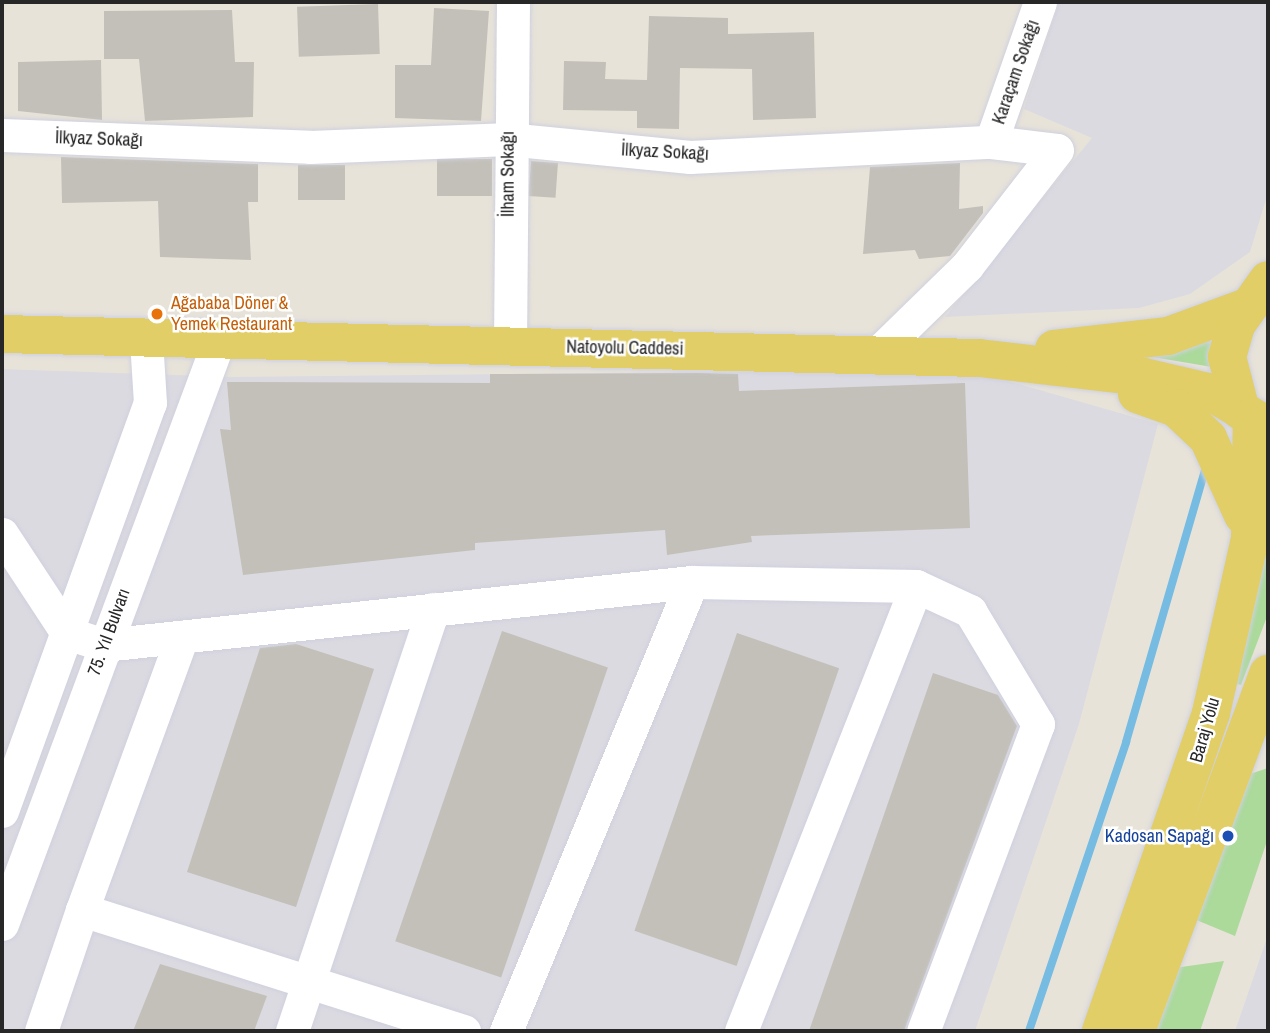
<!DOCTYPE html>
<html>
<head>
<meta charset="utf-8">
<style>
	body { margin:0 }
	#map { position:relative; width:1270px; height:1033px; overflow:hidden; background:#e8e3d9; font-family:"Archivo Narrow",sans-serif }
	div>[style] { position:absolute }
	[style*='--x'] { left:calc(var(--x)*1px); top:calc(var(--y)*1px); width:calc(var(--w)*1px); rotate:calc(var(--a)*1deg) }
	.industrial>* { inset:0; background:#dcdae1 }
	.green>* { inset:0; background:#abda9b }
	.stream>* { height:8px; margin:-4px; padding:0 4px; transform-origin:4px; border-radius:4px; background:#76bbe1 }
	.building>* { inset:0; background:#c3c0b9; transform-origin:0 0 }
	.roads { filter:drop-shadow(0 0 2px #cfd1de) drop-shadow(0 0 2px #cfd1de) }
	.minor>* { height:33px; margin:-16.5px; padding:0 16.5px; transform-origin:16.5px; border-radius:16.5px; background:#fff }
	.major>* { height:38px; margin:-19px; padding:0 19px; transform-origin:19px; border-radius:19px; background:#e1ce66 }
	.dots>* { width:19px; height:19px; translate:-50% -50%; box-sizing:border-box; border:4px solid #fff; border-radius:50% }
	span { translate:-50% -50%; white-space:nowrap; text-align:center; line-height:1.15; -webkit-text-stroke:5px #fff; paint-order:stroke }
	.street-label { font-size:18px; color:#272727 }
	.food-label { font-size:18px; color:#c56008 }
	.left { translate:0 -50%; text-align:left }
	.transit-label { font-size:18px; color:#164399 }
	.right { translate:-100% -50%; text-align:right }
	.frame { position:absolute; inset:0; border:4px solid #272727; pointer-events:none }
</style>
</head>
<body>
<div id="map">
	<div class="industrial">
		<i style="clip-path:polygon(1059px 2px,1268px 2px,1268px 193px,1250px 252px,1190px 294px,1139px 308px,945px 317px,1092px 138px,1024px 109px)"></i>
		<i style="clip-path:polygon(2px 369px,232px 377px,966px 369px,1158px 424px,1079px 724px,975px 1031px,2px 1031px)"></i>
		<i style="clip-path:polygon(1268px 935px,1268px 1031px,1235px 1031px,1266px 941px)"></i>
	</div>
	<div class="green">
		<i style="clip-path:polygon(1216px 335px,1212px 367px,1117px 351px)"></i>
		<i style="clip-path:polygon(1268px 449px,1268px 614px,1241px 685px,1230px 682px)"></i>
		<i style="clip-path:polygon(1268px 768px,1268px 838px,1235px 936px,1194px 919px,1247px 775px)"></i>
		<i style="clip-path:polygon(1224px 961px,1200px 1031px,1152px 1031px,1174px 968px)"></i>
	</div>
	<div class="stream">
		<i style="--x:1029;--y:1031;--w:305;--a:-71.4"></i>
		<i style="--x:1126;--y:742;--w:287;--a:-73.8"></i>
	</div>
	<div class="building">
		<i style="left:378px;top:4px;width:50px;height:81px;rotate:88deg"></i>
		<i style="clip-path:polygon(434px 8px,489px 11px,481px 121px,395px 118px,395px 65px,431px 65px)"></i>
		<i style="clip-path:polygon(232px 10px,235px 62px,254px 62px,253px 117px,145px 121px,139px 59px,104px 59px,104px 11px)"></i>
		<i style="clip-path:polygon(649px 16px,728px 18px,728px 34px,814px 32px,816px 118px,753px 120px,752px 69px,680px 68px,679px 129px,637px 128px,637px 111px,563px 110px,564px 61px,606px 62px,605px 79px,647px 80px)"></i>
		<i style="clip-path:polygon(101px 60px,102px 120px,18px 111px,18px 62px)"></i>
		<i style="clip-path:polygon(61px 157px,258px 164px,258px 202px,248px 202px,251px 260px,160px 257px,158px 201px,62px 203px)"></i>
		<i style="left:492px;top:159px;width:37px;height:55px;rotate:90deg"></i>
		<i style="left:531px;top:161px;width:27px;height:35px;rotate:4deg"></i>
		<i style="clip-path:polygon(960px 163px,959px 209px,983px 206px,983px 213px,950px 256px,919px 259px,915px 250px,863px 254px,870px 167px)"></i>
		<i style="left:345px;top:165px;width:35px;height:47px;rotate:90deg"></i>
		<i style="clip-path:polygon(698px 373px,738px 374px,739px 391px,965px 383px,970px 528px,751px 536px,752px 542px,667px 555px,665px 530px,475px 543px,475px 550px,243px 575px,220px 429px,231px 430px,227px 382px,490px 383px,490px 374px)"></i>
		<i style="left:502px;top:631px;width:112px;height:328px;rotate:19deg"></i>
		<i style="left:737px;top:633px;width:108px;height:315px;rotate:19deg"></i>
		<i style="clip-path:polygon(296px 644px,374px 669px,296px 907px,187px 872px,260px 648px)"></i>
		<i style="clip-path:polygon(933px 673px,998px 695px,1017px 726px,904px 1031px,809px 1031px)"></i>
		<i style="clip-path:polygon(160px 964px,267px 996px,254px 1031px,133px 1031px)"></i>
	</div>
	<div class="roads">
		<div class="minor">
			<i style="--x:2;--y:135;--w:308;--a:2.2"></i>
			<i style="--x:310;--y:147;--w:197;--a:-2.3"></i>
			<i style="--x:507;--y:139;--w:184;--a:5.6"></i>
			<i style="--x:690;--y:157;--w:301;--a:-2.9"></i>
			<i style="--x:991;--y:142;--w:66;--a:6.9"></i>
			<i style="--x:1057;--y:150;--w:147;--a:127.8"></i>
			<i style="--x:967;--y:266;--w:124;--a:135.7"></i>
			<i style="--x:991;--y:142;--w:148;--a:-70.7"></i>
			<i style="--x:510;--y:345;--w:343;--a:-89.5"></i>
			<i style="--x:2;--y:534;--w:118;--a:56.7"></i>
			<i style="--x:67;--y:633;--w:39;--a:18"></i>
			<i style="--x:104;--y:645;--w:591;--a:-6.12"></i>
			<i style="--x:2;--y:811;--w:434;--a:-70.1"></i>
			<i style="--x:150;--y:403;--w:64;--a:-93.6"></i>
			<i style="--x:82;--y:910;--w:291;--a:-69.9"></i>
			<i style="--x:2;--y:924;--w:623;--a:-69.62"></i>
			<i style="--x:41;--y:1031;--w:128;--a:-71.3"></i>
			<i style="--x:82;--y:910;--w:401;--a:17.6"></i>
			<i style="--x:292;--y:1031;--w:445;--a:-71.5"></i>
			<i style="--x:506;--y:1031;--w:486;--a:-67.5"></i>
			<i style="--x:692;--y:582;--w:224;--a:1"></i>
			<i style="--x:916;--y:586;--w:60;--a:24.8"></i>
			<i style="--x:970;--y:611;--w:132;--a:59"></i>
			<i style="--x:1038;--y:724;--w:328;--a:110.5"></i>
			<i style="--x:741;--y:1031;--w:478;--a:-68.5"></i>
		</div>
		<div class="major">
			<i style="--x:2;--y:334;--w:977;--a:1.41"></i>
			<i style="--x:979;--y:358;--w:166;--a:6.6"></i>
			<i style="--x:1144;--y:377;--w:70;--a:13.2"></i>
			<i style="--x:1212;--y:393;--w:65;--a:30.5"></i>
			<i style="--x:1054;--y:349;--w:115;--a:-6.5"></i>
			<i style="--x:1168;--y:336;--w:84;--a:-20.2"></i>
			<i style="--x:1137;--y:394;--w:41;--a:19.7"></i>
			<i style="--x:1176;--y:408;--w:44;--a:43.2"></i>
			<i style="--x:1208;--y:438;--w:85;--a:65.6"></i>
			<i style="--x:1241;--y:411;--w:56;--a:-104.5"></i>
			<i style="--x:1227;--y:357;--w:33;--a:-74"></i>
			<i style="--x:1236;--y:325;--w:55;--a:-54.6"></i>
			<i style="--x:1101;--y:1031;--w:336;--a:-70.9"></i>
			<i style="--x:1211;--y:713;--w:179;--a:-77.4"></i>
			<i style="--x:1250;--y:538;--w:121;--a:-89.1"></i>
			<i style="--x:1136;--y:1031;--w:381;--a:-69.7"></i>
		</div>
	</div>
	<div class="dots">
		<i style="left:157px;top:314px;background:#e8710a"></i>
		<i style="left:1228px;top:836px;background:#1a4fb4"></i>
	</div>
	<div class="street-label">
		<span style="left:1016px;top:72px;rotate:-71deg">Karaçam Sokağı</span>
		<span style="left:99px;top:139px;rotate:2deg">İlkyaz Sokağı</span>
		<span style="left:665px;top:152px;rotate:3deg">İlkyaz Sokağı</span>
		<span style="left:508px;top:174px;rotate:-90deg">İlham Sokağı</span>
		<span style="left:625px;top:348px;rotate:1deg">Natoyolu Caddesi</span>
		<span style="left:109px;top:632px;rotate:-70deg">75. Yıl Bulvarı</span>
		<span style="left:1205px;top:730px;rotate:-74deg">Baraj Yolu</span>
	</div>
	<div class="food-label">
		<span class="left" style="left:171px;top:314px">Ağababa Döner &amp;<br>Yemek Restaurant</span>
	</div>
	<div class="transit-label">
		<span class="right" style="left:1214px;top:836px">Kadosan Sapağı</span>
	</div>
	<div class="frame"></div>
</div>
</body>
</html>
